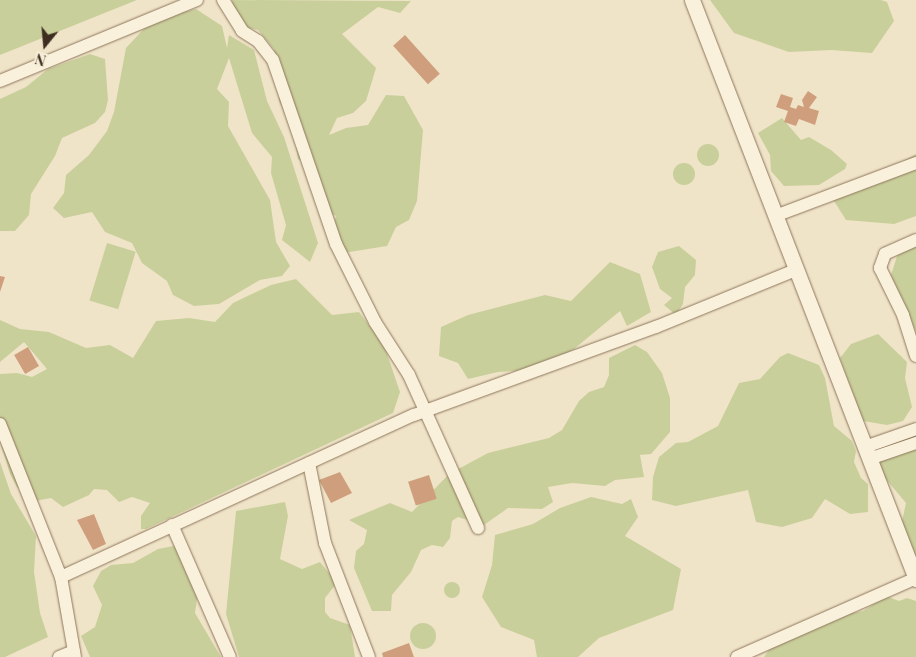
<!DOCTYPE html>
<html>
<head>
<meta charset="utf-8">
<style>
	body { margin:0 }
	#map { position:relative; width:916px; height:657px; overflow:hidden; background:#f0e4c8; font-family:"Playfair Display",serif }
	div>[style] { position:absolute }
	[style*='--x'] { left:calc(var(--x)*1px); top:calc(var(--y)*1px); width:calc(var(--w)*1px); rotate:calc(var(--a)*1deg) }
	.green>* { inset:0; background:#c9cf9b; transform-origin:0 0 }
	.round { border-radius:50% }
	.building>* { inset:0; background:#cf9f7d; transform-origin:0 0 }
	.roads { filter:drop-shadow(0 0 1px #8d765c) drop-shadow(0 0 1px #8d765c) }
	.minor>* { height:12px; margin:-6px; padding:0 6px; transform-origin:6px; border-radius:6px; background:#faf1dc }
	.tertiary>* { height:15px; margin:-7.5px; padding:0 7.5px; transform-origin:7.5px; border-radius:7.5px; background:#faf1dc }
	span { translate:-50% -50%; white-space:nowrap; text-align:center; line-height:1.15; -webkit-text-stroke:4px #f7eed8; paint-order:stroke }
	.north { position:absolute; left:20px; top:20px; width:50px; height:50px; -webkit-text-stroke:4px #f7eed8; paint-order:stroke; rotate:197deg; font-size:14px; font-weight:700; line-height:20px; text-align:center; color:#3d2e20 }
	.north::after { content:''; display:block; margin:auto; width:18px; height:22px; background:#3d2e20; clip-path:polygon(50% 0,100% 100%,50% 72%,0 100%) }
</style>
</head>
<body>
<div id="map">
	<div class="green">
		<i style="clip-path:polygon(0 0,137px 0,0 55px)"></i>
		<i style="clip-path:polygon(232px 0,411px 1px,400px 13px,378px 7px,342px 34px,376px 68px,366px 101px,353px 113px,337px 118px,329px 135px,346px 128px,368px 125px,386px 95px,404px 96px,423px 130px,417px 201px,409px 220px,396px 227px,387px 246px,343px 253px,332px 229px,336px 216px,320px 208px,314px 166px,298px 159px,293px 128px,279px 101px,274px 49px,258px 30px,235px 25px)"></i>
		<i style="clip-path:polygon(710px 0,881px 0,887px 2px,894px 21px,872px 53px,831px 50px,789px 52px,734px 33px)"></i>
		<i style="clip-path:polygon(196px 9px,222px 26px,227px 48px,229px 35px,254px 50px,267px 101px,284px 137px,318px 243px,310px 262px,282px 240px,286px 225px,271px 173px,272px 157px,252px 133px,229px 58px,217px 89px,229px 102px,228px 126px,270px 200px,276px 242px,290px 266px,282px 276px,260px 280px,219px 304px,194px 306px,173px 295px,167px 281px,142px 263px,132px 243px,105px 232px,92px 212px,64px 218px,53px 208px,64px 193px,66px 175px,89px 155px,107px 131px,114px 112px,126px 48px,153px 19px)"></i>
		<i style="clip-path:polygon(90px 54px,105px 59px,108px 100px,105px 112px,95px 123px,62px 138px,55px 156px,31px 194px,29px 215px,15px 231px,0 231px,0 99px,26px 87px,48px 69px)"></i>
		<i style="clip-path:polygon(782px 118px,801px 140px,809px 137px,831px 150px,847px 164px,845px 169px,819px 185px,784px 186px,771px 171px,770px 155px,758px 133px)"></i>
		<i class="round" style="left:697px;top:144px;width:22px;height:22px"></i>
		<i style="clip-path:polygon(916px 154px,916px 216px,894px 224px,846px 220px,829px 193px,884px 172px)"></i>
		<i class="round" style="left:673px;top:163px;width:22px;height:22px"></i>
		<i style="clip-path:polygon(916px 236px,916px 332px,891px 275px,899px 250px)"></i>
		<i style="left:107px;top:243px;width:30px;height:60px;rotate:17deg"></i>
		<i style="clip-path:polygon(679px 246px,696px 260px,695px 275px,685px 287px,683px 304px,676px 315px,664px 305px,672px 298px,660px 289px,652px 267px,658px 252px)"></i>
		<i style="clip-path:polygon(610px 262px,640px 274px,651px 312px,627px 326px,620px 311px,574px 349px,541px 369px,498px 372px,468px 379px,458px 363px,439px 356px,441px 327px,468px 315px,545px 295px,571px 301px)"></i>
		<i style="clip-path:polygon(296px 279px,332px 315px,359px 312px,384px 345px,400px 392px,393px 413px,146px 529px,141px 529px,141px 516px,150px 503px,132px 497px,119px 502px,107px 490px,94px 489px,89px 495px,63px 507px,51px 498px,35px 501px,17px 487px,10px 474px,0 441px,0 374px,17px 373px,32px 377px,47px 369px,24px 342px,0 362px,0 320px,20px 329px,49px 332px,86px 348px,110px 345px,133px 358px,156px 321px,189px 318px,215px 322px,233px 303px,271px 285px)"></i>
		<i style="clip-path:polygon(878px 334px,907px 362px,905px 378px,912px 407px,903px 421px,887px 425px,863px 421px,840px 358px,851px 344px)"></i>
		<i style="clip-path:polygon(635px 345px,647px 352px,662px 373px,670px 398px,670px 432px,651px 454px,640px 455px,644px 477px,615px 480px,605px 486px,572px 483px,548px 487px,553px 502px,542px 509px,508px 508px,484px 525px,458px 517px,452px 521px,450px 538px,443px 547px,432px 545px,421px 550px,411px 572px,392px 595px,391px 611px,372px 611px,354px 568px,356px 551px,364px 544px,367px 530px,349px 520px,390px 503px,412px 512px,449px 474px,488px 453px,549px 438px,562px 430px,579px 401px,589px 392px,604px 387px,609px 375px,609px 358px)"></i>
		<i style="clip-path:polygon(788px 353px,819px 365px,825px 378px,834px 426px,852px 441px,856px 451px,854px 462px,861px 478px,868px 484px,868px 512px,850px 514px,825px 499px,812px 518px,782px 527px,756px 522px,748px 490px,676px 506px,652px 500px,653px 477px,659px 457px,676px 443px,688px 442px,718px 426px,739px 383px,760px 379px,780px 357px)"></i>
		<i style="clip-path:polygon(916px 432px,916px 559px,901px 526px,906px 503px,879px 471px,878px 455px,887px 438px)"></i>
		<i style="clip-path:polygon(0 462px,11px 494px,36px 536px,34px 572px,40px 613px,48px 637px,5px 657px,0 657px)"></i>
		<i style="clip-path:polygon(591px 497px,622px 504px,631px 499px,638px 517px,625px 536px,681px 569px,673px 610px,599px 638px,578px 657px,537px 657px,534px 640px,501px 627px,482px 597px,492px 565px,495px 535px,533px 524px,560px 508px)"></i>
		<i style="clip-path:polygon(285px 502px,288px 516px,280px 559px,302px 569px,320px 562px,329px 573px,336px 584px,325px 598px,325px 612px,330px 618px,350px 625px,355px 657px,239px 657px,226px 614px,236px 511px)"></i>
		<i style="clip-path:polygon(179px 545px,199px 586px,195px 613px,221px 657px,90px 657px,81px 636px,95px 627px,102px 605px,93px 586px,101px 571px,111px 565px,133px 563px,158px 549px)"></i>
		<i class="round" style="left:444px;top:582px;width:16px;height:16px"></i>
		<i style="clip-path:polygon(886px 596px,899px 601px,907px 598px,916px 601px,916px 657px,764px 657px,776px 640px,826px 618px,863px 611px)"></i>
		<i class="round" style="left:410px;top:623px;width:26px;height:26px"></i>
	</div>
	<div class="building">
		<i style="left:405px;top:35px;width:52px;height:16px;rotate:48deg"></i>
		<i style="clip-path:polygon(808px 91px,817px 97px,809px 108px,819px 111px,815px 125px,799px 119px,796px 126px,784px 122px,788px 111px,776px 107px,781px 94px,793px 98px,790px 107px,796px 109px,798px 105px,804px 107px,802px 100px)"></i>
		<i style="clip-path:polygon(0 276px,5px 277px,0 292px)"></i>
		<i style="left:28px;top:347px;width:22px;height:16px;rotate:60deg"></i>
		<i style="clip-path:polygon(340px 472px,352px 493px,331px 503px,319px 480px)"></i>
		<i style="left:429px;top:475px;width:25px;height:22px;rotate:72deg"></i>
		<i style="clip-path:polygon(94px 514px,106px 544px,93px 550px,77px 520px)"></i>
		<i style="clip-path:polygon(409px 643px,414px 657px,383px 657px,382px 653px)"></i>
	</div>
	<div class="roads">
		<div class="minor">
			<i style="--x:223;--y:0;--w:36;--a:58"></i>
			<i style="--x:242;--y:31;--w:19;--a:32"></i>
			<i style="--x:258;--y:41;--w:24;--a:52"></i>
			<i style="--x:273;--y:60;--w:194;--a:71.1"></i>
			<i style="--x:336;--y:244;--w:87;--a:63.4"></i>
			<i style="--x:375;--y:322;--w:63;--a:57.3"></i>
			<i style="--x:409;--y:375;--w:168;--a:65.7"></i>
			<i style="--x:0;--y:81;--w:213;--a:-22.4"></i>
			<i style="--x:775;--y:216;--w:151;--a:-20.6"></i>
			<i style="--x:916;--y:240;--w:34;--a:156"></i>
			<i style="--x:885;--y:254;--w:15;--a:110"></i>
			<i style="--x:880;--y:268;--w:52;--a:63.9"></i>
			<i style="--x:903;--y:315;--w:43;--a:72.4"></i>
			<i style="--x:0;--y:424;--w:165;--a:68.3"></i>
			<i style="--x:865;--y:447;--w:54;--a:-19.4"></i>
			<i style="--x:869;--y:459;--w:50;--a:-18.8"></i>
			<i style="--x:309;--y:463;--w:82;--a:78.7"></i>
			<i style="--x:325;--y:543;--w:122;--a:68.9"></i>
			<i style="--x:172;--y:525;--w:144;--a:66.3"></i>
			<i style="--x:59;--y:657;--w:16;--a:-22"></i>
			<i style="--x:75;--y:657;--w:81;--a:-99.9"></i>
			<i style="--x:61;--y:577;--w:388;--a:-24.7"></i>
			<i style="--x:414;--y:415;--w:258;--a:-20"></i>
			<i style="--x:656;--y:327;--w:151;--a:-22.2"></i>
			<i style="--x:737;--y:657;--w:196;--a:-23.8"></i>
		</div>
		<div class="tertiary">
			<i style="--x:692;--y:0;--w:621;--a:68.85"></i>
		</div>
	</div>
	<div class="north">N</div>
</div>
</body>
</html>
